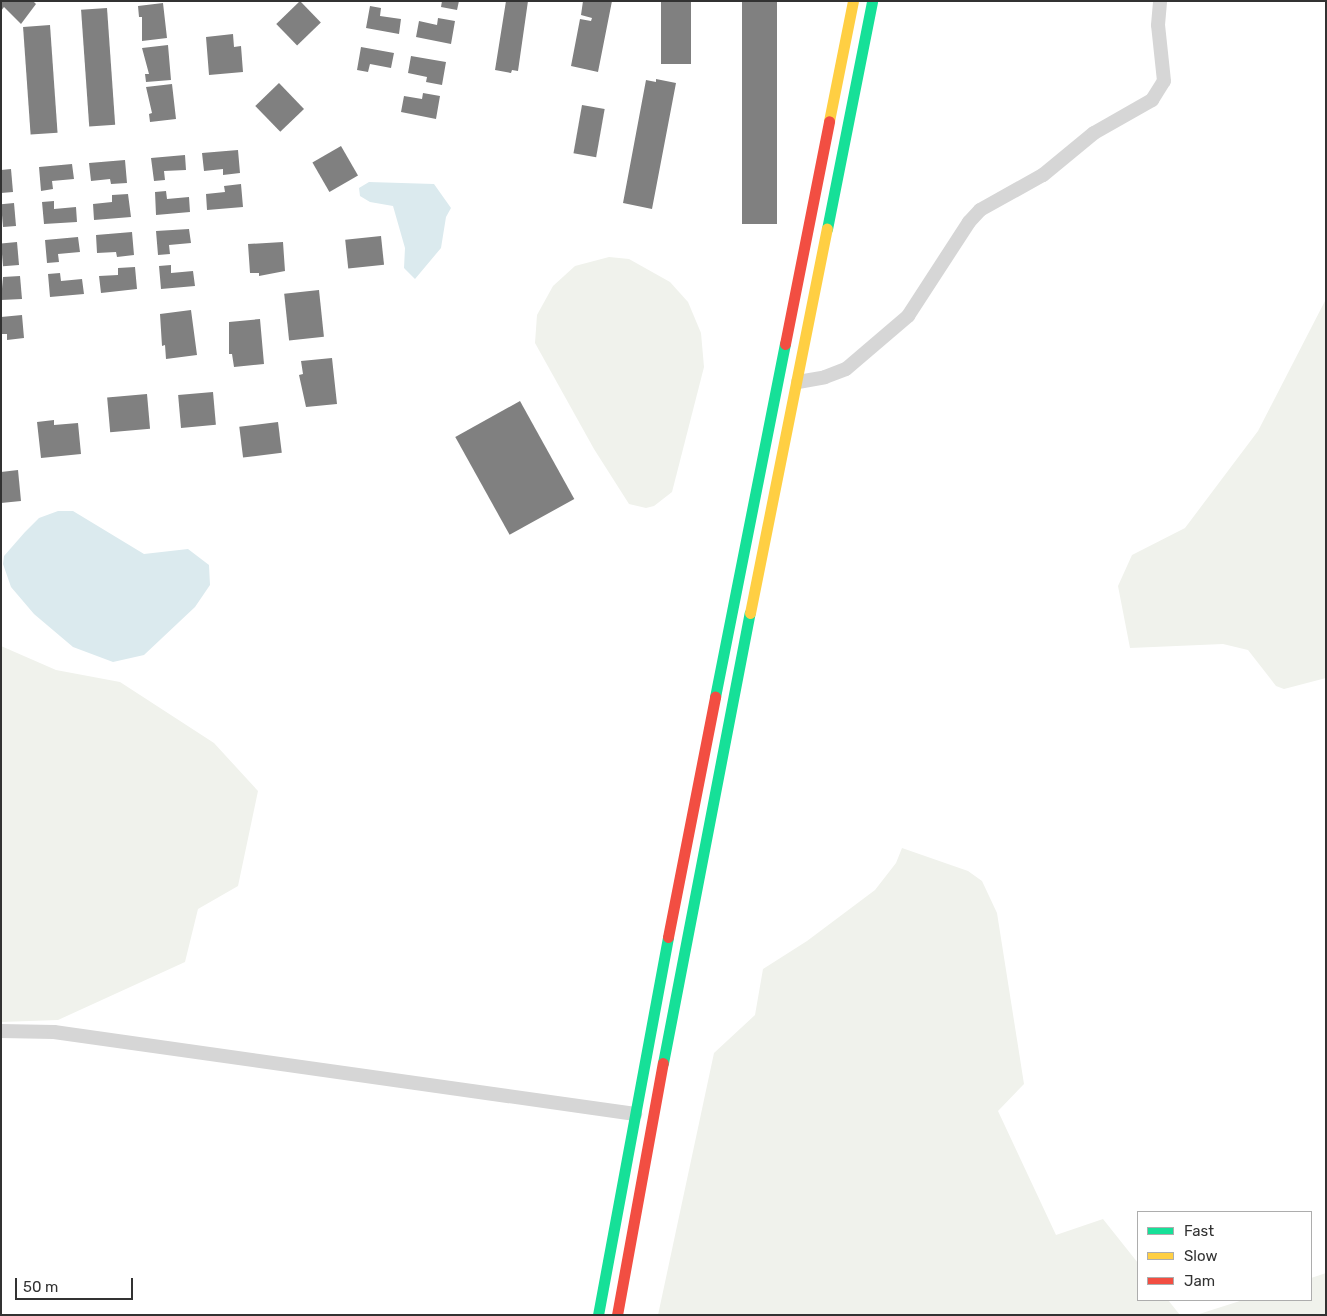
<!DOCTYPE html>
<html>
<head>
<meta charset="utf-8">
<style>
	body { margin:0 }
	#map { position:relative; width:1327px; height:1316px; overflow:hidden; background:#fff; font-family:Rubik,sans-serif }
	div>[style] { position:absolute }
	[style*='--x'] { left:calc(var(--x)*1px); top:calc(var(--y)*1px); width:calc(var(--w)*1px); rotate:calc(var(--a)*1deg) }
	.green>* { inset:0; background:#f0f2ec }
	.water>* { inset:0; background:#dbeaee }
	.building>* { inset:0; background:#808080; transform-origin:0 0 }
	.street>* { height:14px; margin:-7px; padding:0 7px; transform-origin:7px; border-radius:7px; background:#d6d6d6 }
	.fast>* { height:11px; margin:-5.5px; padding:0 5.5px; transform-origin:5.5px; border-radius:5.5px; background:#16e098 }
	.slow>* { height:11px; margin:-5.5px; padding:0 5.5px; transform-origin:5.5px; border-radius:5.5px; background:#ffcf43 }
	.jam>* { height:11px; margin:-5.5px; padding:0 5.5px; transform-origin:5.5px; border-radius:5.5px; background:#f24e42 }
	span { translate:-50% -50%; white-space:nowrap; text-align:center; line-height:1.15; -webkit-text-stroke:5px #fff; paint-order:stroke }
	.frame { position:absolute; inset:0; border:2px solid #323232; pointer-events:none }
	.legend { position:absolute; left:1137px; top:1211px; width:175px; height:90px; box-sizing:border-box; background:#fff; border:1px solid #adadad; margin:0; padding:6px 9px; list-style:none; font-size:15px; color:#323232 }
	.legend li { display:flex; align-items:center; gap:10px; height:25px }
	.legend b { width:25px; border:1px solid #adadad }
	.scale { position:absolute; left:15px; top:1278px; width:118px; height:22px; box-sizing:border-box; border:2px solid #323232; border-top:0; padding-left:6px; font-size:15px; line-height:18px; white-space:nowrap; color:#323232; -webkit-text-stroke:4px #fff; paint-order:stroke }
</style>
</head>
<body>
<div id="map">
	<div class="green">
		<i style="clip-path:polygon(609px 257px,629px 259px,670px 282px,688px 302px,701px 333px,704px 367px,672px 492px,654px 506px,646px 508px,629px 504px,594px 449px,535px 343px,537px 315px,553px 286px,575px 266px)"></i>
		<i style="clip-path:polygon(1326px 299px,1326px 678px,1284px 689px,1276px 686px,1248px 650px,1223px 644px,1130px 648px,1118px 586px,1132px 555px,1185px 528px,1258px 431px)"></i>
		<i style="clip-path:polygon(1px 646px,56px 670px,120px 682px,214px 743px,258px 791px,238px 886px,198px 909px,185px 962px,58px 1020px,1px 1022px)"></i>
		<i style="clip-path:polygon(902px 848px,968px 871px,982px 881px,997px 913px,1024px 1084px,998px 1111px,1056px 1235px,1103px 1219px,1138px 1263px,1138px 1300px,1168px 1300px,1180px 1315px,658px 1315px,714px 1053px,755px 1015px,763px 969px,807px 941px,875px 890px,896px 863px)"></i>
		<i style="clip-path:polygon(1326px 1273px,1326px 1315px,1196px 1315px,1243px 1300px,1311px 1300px,1311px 1278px)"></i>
	</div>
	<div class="water">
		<i style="clip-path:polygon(369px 182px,434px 184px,451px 208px,446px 217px,441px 248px,415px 279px,404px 268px,405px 248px,393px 206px,370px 202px,360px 196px,359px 188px)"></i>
		<i style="clip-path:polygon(58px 511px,73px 511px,144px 554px,188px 549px,209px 565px,210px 585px,195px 607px,144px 655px,113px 662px,73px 647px,34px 614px,11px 587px,3px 564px,4px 556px,25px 532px,39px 518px)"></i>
	</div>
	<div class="building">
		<i style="clip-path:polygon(1px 1px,33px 1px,36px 4px,21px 24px,4px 7px,1px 11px)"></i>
		<i style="left:300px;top:1px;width:30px;height:33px;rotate:46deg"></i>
		<i style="clip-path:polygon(442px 1px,459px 1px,457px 10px,441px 7px)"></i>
		<i style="clip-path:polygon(506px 1px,528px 1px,518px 71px,512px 70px,511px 73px,495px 70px)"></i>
		<i style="clip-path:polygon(583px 1px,612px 1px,598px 72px,571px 66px,580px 19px,591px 21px,592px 18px,581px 15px)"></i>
		<i style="left:661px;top:1px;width:30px;height:63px"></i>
		<i style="left:742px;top:1px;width:35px;height:223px"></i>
		<i style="clip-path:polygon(163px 3px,167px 38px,142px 41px,142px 17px,139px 17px,138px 6px)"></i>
		<i style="clip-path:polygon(370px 6px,381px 8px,380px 16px,401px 19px,399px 34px,366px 28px)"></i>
		<i style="left:107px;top:8px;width:117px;height:26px;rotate:86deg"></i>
		<i style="clip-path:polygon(438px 18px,455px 21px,451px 44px,416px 37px,419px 21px,437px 25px)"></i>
		<i style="left:50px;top:25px;width:108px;height:27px;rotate:86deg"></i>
		<i style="clip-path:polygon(233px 34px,234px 47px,241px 46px,243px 72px,209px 75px,206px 37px)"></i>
		<i style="clip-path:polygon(168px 45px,171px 80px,146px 82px,145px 74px,149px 74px,142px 48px)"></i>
		<i style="clip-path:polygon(361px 47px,394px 53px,391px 68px,370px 64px,368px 72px,357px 70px)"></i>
		<i style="clip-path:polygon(411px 56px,446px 62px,442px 85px,426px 82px,427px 77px,408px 73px)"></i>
		<i style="clip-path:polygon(656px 79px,676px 83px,652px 209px,623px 203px,646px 80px,656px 82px)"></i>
		<i style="left:279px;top:83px;width:36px;height:33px;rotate:46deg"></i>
		<i style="clip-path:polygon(172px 84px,176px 119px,150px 122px,149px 114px,152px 113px,146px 87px)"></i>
		<i style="clip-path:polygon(423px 93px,440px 96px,436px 119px,401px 112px,404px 96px,422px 99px)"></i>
		<i style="left:582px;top:105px;width:23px;height:49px;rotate:10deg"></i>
		<i style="left:341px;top:146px;width:34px;height:33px;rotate:60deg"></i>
		<i style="clip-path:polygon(238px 150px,240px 173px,223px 175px,223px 169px,204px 171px,202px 153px)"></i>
		<i style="clip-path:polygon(185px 155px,186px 170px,164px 171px,165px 180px,154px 181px,151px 158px)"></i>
		<i style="clip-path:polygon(125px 160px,127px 183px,111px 184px,110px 179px,91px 181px,89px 163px)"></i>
		<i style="clip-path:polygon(72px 164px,74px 179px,52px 181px,53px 189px,41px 191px,39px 167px)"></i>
		<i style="clip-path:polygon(11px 169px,13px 192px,1px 193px,1px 170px)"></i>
		<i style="clip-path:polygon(241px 184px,243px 207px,207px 210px,206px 194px,225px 192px,224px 186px)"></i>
		<i style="clip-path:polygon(166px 191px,167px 199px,189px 197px,190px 212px,156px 215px,155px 192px)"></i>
		<i style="clip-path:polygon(128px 194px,131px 217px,94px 220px,93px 204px,112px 202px,112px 195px)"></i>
		<i style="clip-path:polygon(54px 201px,54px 209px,76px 207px,77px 222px,44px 224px,42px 202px)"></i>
		<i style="left:14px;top:203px;width:23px;height:13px;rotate:85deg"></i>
		<i style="clip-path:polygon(189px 229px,191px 243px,169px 245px,170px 254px,158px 255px,156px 231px)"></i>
		<i style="clip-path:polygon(132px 232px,134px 255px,117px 257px,116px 252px,97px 253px,96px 235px)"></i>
		<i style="left:381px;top:236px;width:29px;height:36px;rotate:84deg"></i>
		<i style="clip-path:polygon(78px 237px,80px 252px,58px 254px,59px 262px,47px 263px,45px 240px)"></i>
		<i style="left:17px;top:242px;width:23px;height:16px;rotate:85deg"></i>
		<i style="clip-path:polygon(283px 242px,285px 271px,259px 276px,259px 273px,250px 273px,248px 244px)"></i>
		<i style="clip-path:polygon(171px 265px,171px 273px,193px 271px,195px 286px,161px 289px,159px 266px)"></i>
		<i style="clip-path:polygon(135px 267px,137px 289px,101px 293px,99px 276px,118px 275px,118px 268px)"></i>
		<i style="clip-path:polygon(60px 273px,61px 281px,82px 279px,84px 294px,50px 297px,48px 274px)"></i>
		<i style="clip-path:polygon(20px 276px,22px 299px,1px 300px,3px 277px)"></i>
		<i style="left:319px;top:290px;width:47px;height:35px;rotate:84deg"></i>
		<i style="clip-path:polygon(191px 310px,197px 355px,166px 359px,165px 345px,162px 346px,160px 314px)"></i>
		<i style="clip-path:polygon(22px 315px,24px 338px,7px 340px,7px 334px,1px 334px,1px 317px)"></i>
		<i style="clip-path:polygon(260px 319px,264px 364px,234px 367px,232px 354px,229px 354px,229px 322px)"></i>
		<i style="clip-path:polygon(332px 358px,337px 404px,306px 407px,299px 375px,303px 374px,301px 361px)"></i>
		<i style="left:213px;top:392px;width:33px;height:35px;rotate:85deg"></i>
		<i style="left:147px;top:394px;width:35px;height:40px;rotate:85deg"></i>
		<i style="left:520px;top:401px;width:112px;height:74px;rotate:61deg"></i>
		<i style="clip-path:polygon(54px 420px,54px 425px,78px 423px,81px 454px,41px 458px,37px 422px)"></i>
		<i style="left:278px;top:422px;width:31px;height:39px;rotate:83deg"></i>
		<i style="clip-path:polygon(18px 470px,21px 501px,1px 503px,1px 472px)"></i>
	</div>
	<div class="street">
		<i style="--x:798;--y:382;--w:27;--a:-10"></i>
		<i style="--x:825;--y:377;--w:22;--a:-21"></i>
		<i style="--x:846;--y:369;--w:82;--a:-40.5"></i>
		<i style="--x:908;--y:316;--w:112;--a:-57"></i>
		<i style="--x:969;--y:222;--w:16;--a:-47"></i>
		<i style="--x:980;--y:210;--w:72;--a:-29.1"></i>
		<i style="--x:1043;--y:175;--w:66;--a:-39.5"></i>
		<i style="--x:1094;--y:133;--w:67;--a:-29.6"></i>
		<i style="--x:1152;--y:100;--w:22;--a:-58"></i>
		<i style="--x:1164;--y:81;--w:56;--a:-96.1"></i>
		<i style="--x:1158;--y:25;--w:24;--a:-85"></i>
		<i style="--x:1;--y:1031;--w:53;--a:1.1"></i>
		<i style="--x:54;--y:1032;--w:587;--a:8.03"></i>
	</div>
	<div class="fast">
		<i style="--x:827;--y:229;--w:232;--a:-78.8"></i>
		<i style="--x:715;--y:697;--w:360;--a:-78.8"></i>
		<i style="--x:663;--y:1063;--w:458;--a:-79.1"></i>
		<i style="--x:598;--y:1315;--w:384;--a:-79.5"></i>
	</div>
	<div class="slow">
		<i style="--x:829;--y:121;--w:122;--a:-78.7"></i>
		<i style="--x:750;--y:613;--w:392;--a:-78.7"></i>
	</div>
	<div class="jam">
		<i style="--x:785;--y:344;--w:227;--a:-78.8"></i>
		<i style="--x:668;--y:937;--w:245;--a:-78.9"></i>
		<i style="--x:617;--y:1315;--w:256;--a:-79.7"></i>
	</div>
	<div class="frame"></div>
	<ul class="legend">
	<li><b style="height:6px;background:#16e098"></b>Fast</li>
	<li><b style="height:6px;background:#ffcf43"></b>Slow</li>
	<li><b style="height:6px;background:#f24e42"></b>Jam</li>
	</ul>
	<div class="scale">50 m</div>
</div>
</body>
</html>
